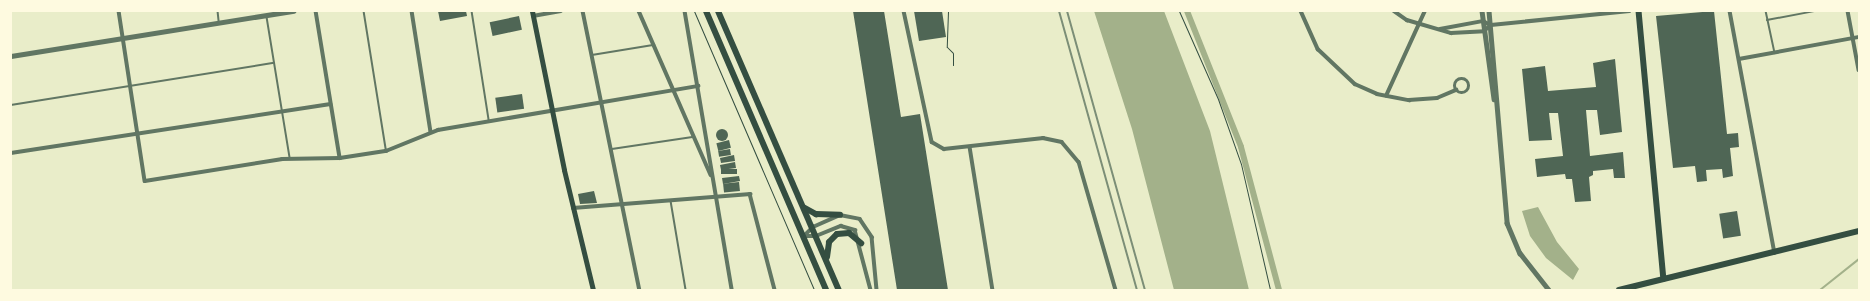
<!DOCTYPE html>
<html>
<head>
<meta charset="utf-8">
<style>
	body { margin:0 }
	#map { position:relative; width:1870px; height:301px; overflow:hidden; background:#e9edc9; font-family:Inter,sans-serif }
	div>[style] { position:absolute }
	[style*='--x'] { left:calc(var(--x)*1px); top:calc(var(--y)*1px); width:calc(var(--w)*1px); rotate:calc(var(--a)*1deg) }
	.water>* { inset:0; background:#a3b18a }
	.stream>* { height:2px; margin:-1px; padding:0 1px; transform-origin:1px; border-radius:1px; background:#a3b18a }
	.canal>* { height:6px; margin:-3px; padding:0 3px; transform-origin:3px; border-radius:3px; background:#a3b18a }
	.building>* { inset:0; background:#4f6655; transform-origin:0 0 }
	.round { border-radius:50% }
	.path>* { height:1px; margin:-0.5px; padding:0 0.5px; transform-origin:0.5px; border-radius:0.5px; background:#344e41 }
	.service>* { height:1.5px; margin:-0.75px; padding:0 0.75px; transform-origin:0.75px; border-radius:0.75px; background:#617663 }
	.minor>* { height:3.5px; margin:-1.75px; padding:0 1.75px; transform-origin:1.75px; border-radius:1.75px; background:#617663 }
	.minor>.ring { margin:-1.75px; padding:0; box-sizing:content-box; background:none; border:3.5px solid #617663; border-radius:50% }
	.tertiary>* { height:4.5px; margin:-2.25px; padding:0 2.25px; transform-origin:2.25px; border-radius:2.25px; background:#617663 }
	.secondary>* { height:5px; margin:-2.5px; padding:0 2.5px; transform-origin:2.5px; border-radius:2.5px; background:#344e41 }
	.primary>* { height:5.5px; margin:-2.75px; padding:0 2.75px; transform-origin:2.75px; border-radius:2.75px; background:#344e41 }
	.trunk>* { height:6px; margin:-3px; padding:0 3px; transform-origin:3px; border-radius:3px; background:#344e41 }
	.rail>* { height:2px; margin:-1px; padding:0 1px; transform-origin:1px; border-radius:1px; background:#7c8e77 }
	span { translate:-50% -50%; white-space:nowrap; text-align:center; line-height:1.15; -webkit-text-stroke:4px #fefae0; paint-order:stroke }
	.frame { position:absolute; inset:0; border:12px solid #fefae0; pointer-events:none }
</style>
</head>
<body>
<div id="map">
	<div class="water">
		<i style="clip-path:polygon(1094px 11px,1164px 11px,1210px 131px,1249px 290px,1174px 290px,1132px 129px)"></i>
		<i style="clip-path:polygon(1538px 207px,1557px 242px,1579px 269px,1573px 280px,1546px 258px,1530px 236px,1522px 211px)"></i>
	</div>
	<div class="stream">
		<i style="--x:1820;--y:290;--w:50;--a:-38.5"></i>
	</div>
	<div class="canal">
		<i style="--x:1187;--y:11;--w:146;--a:68.3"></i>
		<i style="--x:1241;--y:147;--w:148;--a:75.1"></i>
	</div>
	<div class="building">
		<i style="clip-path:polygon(438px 11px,466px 11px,467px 16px,440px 21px)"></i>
		<i style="clip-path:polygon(853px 11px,884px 11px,901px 117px,920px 114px,948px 290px,897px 290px)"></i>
		<i style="clip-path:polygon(914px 11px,942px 11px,946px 37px,919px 41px)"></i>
		<i style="clip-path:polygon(1714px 11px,1727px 134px,1738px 133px,1739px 147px,1730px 148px,1733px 176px,1723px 178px,1722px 169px,1706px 170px,1707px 181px,1697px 182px,1695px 166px,1673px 168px,1656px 16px)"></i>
		<i style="left:519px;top:16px;width:14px;height:30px;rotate:78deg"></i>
		<i style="clip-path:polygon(1615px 59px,1622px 132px,1600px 135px,1597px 110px,1586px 110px,1590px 156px,1623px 152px,1625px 178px,1614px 178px,1613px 169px,1593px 171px,1593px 175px,1589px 177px,1591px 201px,1575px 202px,1572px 179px,1566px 179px,1565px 174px,1537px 177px,1535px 159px,1563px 156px,1558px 113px,1549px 113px,1552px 140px,1529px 141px,1522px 69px,1545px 66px,1548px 91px,1596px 87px,1593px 63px)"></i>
		<i style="left:522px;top:94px;width:15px;height:27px;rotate:82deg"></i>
		<i class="round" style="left:716px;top:129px;width:12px;height:12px"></i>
		<i style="left:729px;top:140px;width:8px;height:13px;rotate:76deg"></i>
		<i style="left:730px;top:149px;width:6px;height:12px;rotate:81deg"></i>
		<i style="clip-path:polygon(734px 155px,735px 161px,721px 163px,720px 158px)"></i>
		<i style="clip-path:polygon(735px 162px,736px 168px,721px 170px,720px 165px)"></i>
		<i style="left:737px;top:169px;width:5px;height:16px;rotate:90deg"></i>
		<i style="clip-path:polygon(739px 176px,740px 181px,723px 184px,722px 178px)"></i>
		<i style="left:739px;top:182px;width:9px;height:16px;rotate:84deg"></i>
		<i style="clip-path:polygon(594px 191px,597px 203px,580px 204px,578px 194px)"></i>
		<i style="left:1737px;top:211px;width:25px;height:18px;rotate:81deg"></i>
	</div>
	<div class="path">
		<i style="--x:694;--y:11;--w:304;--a:66.7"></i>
		<i style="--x:948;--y:11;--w:36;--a:92"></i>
		<i style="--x:947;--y:47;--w:8;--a:45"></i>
		<i style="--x:953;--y:53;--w:12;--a:90"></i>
		<i style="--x:1179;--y:11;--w:96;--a:66.1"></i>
		<i style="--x:1218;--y:99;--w:69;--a:70.5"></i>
		<i style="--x:1241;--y:164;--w:129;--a:77"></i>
	</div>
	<div class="service">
		<i style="--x:218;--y:11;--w:10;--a:84"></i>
		<i style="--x:364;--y:11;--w:140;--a:80.9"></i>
		<i style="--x:472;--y:11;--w:110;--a:81.1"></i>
		<i style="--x:1766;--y:11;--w:43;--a:77.9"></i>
		<i style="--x:267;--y:17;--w:142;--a:80.7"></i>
		<i style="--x:1767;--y:20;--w:49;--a:-10.6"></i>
		<i style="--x:592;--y:55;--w:63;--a:-9.2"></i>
		<i style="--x:11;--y:105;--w:266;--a:-9.1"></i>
		<i style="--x:612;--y:149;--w:81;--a:-8.5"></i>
		<i style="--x:671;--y:201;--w:90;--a:80.4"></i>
	</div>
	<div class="minor">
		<i style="--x:119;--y:11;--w:172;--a:81.3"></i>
		<i style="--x:145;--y:181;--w:139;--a:-9.1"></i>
		<i style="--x:282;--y:159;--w:58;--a:-1"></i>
		<i style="--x:340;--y:158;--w:47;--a:-8.7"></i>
		<i style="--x:386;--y:151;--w:56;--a:-22"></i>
		<i style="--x:438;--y:130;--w:264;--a:-9.6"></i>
		<i style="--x:316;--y:11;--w:149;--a:80.7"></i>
		<i style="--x:412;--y:11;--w:122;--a:81.1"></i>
		<i style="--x:583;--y:11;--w:285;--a:78.5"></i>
		<i style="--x:639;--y:11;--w:179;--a:66.3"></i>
		<i style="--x:685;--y:11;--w:283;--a:80.4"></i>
		<i style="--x:904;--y:11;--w:134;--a:77.9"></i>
		<i style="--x:932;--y:142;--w:14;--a:30"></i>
		<i style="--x:944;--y:149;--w:100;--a:-6.3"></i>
		<i style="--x:1043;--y:138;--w:19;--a:12"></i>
		<i style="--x:1062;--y:142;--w:26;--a:50"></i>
		<i style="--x:1079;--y:162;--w:133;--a:73.9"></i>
		<i style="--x:1301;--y:11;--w:42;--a:65.9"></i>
		<i style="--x:1318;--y:49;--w:51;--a:43.4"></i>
		<i style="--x:1355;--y:84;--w:24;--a:24"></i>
		<i style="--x:1377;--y:94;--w:33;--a:11"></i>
		<i style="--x:1409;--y:100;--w:28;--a:-4"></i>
		<i style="--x:1437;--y:98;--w:21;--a:-23"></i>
		<i style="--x:1394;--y:11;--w:16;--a:35"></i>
		<i style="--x:1407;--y:20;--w:46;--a:16.5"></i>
		<i style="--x:1451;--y:33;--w:33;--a:-3"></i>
		<i style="--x:1484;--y:31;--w:9;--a:-41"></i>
		<i style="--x:1730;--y:11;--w:246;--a:79.5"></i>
		<i style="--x:1848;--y:11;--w:60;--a:79.4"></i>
		<i style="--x:533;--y:16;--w:28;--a:-10"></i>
		<i style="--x:1491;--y:25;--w:139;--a:-5.8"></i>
		<i style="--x:1440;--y:29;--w:44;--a:-10.5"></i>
		<i style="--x:1483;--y:21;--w:9;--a:27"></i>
		<i style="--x:1739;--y:59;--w:122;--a:-10.4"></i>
		<i class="ring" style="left:1455px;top:79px;width:10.5px;height:10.5px"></i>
		<i style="--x:1386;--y:96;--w:94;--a:-65.4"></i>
		<i style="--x:970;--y:147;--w:145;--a:80.9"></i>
		<i style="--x:11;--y:153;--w:323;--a:-8.7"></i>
		<i style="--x:573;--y:208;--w:178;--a:-4.5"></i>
		<i style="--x:750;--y:194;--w:99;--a:75.4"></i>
		<i style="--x:804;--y:236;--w:13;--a:-45"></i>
		<i style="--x:813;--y:227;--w:30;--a:-24"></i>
		<i style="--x:840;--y:215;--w:20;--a:11"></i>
		<i style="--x:860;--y:219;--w:22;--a:56"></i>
		<i style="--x:872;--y:237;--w:53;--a:84.6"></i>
		<i style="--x:804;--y:236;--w:12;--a:0"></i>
		<i style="--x:816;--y:236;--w:27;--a:-22"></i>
		<i style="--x:841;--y:226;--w:15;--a:16"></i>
		<i style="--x:855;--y:230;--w:62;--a:75.1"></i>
	</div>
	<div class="tertiary">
		<i style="--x:1482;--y:11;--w:89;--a:82.2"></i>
		<i style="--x:1489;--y:11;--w:213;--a:85.1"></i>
		<i style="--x:1507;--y:223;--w:33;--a:67"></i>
		<i style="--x:1520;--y:253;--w:47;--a:51.9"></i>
		<i style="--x:11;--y:56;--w:286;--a:-9.1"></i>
	</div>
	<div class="secondary">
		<i style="--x:532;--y:11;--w:162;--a:78.6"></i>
		<i style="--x:564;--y:170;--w:123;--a:76.4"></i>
	</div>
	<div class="primary">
		<i style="--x:1639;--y:11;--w:269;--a:84.7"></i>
		<i style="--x:1619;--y:290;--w:247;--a:-13.8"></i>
	</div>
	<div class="trunk">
		<i style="--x:706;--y:11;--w:304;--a:66.7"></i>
		<i style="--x:718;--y:11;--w:304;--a:66.6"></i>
		<i style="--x:805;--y:208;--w:13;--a:29"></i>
		<i style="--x:816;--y:214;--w:24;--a:2"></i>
		<i style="--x:827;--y:257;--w:15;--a:-82"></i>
		<i style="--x:829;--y:242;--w:11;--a:-45"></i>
		<i style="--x:837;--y:234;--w:12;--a:-5"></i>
		<i style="--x:849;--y:233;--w:16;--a:40"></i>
	</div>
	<div class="rail">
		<i style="--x:1059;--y:11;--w:290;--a:74.4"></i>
		<i style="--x:1067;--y:11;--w:290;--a:74.4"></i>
	</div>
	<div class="frame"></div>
</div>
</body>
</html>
